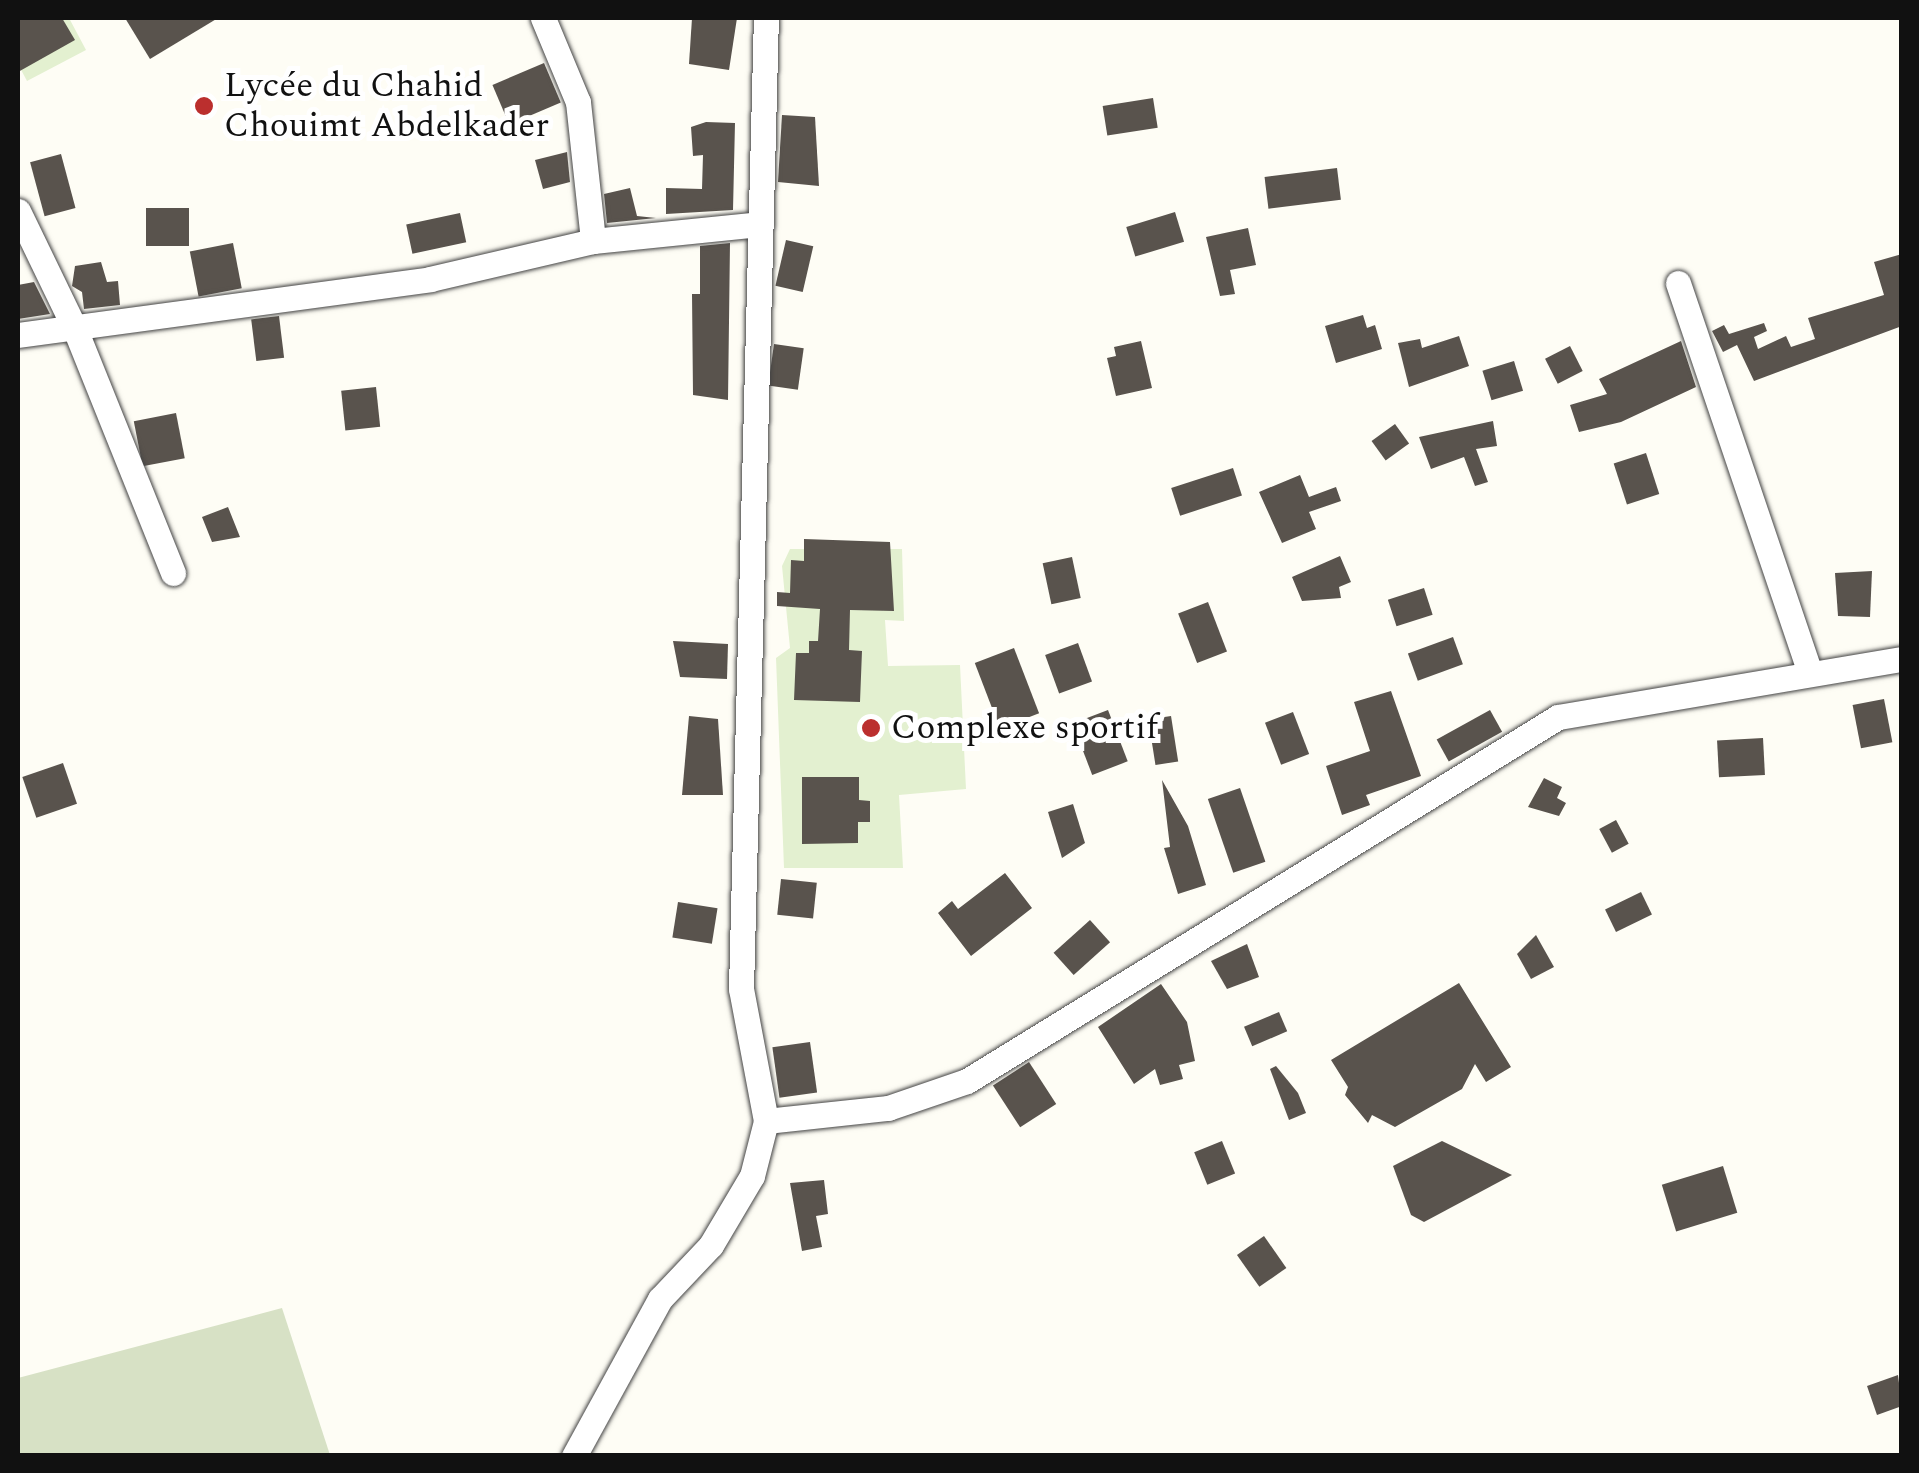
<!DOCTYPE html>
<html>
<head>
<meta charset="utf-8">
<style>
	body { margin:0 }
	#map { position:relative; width:1919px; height:1473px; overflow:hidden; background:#fefdf5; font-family:Spectral,serif }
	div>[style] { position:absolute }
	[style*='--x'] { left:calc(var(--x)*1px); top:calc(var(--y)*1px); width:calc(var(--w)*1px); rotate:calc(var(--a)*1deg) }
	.cemetery>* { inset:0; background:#d7e1c5 }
	.pitch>* { inset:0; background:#e3f0d0 }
	.building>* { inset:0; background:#59534d; transform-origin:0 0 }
	.roads { filter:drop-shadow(0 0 2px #444) drop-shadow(0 0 2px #444) }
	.minor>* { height:25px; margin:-12.5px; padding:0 12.5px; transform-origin:12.5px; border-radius:12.5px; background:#fff }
	.dots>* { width:28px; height:28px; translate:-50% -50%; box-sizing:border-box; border:5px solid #fff; border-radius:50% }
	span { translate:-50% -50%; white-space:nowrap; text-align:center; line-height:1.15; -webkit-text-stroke:10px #fff; paint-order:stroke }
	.poi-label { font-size:35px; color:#111 }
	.left { translate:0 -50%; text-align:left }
	.frame { position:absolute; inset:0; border:20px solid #111; pointer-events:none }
</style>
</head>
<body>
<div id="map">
	<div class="cemetery">
		<i style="clip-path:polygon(282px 1308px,330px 1455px,18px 1455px,18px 1378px)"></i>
	</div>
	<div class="pitch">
		<i style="clip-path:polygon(18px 18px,69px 18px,86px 50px,27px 81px,18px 64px)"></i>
		<i style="clip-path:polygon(790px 549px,902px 549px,904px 621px,885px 620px,888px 666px,960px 665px,966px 789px,899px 795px,903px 868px,784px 868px,776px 658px,790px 648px,782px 566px)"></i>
	</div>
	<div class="building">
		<i style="clip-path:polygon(18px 18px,62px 18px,75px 40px,18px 72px)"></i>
		<i style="clip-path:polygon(125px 18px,218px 18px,150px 59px)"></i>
		<i style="clip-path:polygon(692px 18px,737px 18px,729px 70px,689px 64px)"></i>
		<i style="left:544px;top:63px;width:43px;height:56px;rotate:67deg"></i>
		<i style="left:1153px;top:98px;width:30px;height:51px;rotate:81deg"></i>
		<i style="clip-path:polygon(782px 115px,815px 117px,819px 186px,778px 182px)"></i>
		<i style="clip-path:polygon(706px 122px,735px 123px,733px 210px,666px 214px,666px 188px,702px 189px,703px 155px,693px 156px,691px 127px)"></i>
		<i style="clip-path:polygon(567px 152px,570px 182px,543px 189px,535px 160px)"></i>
		<i style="left:61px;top:154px;width:56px;height:32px;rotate:75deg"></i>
		<i style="left:1337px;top:168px;width:32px;height:73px;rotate:83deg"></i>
		<i style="clip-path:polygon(630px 188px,637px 216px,656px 218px,607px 223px,604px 194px)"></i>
		<i style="left:189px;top:208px;width:38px;height:43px;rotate:90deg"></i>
		<i style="left:1175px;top:212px;width:31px;height:51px;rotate:73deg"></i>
		<i style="left:460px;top:213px;width:30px;height:55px;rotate:78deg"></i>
		<i style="clip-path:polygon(1248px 228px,1256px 265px,1230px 270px,1235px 294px,1220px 296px,1206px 237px)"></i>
		<i style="left:786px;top:240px;width:28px;height:47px;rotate:13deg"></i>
		<i style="left:233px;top:243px;width:46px;height:44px;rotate:79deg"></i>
		<i style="clip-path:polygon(730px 243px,728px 400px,693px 395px,692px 294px,700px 294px,700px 246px)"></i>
		<i style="clip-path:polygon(1902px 254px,1902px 326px,1754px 381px,1737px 345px,1723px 352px,1712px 331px,1724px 325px,1729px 334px,1764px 323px,1767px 331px,1754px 337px,1758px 349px,1786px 336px,1791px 347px,1815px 339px,1808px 318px,1884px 295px,1874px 262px)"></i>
		<i style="clip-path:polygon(101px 262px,107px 282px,118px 281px,120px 305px,84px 309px,82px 292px,72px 286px,75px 266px)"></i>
		<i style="clip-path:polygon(34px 282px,50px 314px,18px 319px,18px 285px)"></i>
		<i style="clip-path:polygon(1363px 315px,1367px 328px,1375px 325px,1382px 349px,1336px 363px,1325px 326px)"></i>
		<i style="left:279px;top:316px;width:42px;height:28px;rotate:83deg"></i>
		<i style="clip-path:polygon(1459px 336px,1469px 366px,1409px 387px,1398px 343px,1420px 339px,1422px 348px)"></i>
		<i style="clip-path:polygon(1141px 341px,1152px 388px,1116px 396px,1107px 358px,1116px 356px,1114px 347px)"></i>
		<i style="clip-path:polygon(1681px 341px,1696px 387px,1621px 422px,1579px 432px,1570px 405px,1607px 394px,1599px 379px)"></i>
		<i style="left:774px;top:344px;width:30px;height:42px;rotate:8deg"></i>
		<i style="left:1570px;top:346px;width:28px;height:28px;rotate:63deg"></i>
		<i style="left:1514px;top:361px;width:31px;height:33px;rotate:73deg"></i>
		<i style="left:376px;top:387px;width:40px;height:35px;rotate:84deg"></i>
		<i style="left:176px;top:413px;width:46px;height:43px;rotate:79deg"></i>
		<i style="clip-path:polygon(1493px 421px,1497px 446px,1476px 449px,1488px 482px,1475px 486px,1464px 457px,1431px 469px,1419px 437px)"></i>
		<i style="left:1395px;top:424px;width:24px;height:29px;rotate:54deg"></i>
		<i style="left:1646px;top:453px;width:43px;height:34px;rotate:72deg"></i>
		<i style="left:1233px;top:468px;width:29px;height:65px;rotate:72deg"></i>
		<i style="clip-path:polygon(1300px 475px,1309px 497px,1336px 487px,1341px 501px,1309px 512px,1316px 529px,1282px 543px,1259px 492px)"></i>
		<i style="clip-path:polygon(228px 507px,240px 537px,212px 542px,202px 517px)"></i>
		<i style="clip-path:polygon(804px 539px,890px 542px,894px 611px,850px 610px,849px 650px,862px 651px,860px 702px,794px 700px,796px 653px,809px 653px,809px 641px,818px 641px,820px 609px,777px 606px,777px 592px,790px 593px,791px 560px,804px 561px)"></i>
		<i style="clip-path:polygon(1340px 556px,1351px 582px,1339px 587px,1341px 598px,1302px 601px,1292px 577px)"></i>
		<i style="left:1072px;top:557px;width:42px;height:30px;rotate:78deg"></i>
		<i style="clip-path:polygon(1872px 571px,1870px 617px,1838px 616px,1835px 573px)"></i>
		<i style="left:1424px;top:588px;width:28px;height:38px;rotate:72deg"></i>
		<i style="left:1208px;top:602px;width:53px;height:32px;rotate:69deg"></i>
		<i style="left:1453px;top:637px;width:29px;height:48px;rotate:70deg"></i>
		<i style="clip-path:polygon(673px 641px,728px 644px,727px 679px,680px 677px)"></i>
		<i style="left:1078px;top:643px;width:41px;height:35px;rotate:70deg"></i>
		<i style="left:1014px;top:648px;width:70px;height:42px;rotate:69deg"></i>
		<i style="clip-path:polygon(1391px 691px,1421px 776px,1366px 795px,1370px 805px,1342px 815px,1326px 766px,1370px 751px,1354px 702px)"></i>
		<i style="left:1884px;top:699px;width:44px;height:32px;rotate:79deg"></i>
		<i style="left:1108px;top:710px;width:55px;height:38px;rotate:69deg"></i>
		<i style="left:1490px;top:710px;width:25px;height:61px;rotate:61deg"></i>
		<i style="left:1293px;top:712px;width:45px;height:30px;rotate:69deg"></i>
		<i style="clip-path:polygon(689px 716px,718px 719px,723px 795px,682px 795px)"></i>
		<i style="left:1171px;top:716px;width:46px;height:23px;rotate:81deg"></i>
		<i style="left:1763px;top:738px;width:37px;height:46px;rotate:87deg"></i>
		<i style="left:63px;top:763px;width:43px;height:43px;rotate:71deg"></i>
		<i style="clip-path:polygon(802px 777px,859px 777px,859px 800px,870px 801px,870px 822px,858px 822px,858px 843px,802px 844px)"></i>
		<i style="clip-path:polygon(1544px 778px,1562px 787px,1557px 798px,1566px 803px,1559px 816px,1528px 807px)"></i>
		<i style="clip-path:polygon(1162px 780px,1188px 826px,1206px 885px,1178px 894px,1164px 848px,1170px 847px)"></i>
		<i style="left:1240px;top:788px;width:78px;height:34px;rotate:71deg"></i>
		<i style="clip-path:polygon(1073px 804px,1085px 843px,1062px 858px,1048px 812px)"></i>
		<i style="left:1616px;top:820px;width:27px;height:19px;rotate:62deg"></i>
		<i style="clip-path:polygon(1005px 873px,1032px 908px,971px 956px,938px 913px,952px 901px,958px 909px)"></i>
		<i style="left:781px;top:879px;width:36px;height:36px;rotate:6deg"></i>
		<i style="left:1641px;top:892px;width:25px;height:40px;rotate:64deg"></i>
		<i style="left:678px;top:902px;width:40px;height:36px;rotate:9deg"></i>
		<i style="left:1090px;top:920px;width:30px;height:49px;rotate:48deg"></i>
		<i style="clip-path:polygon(1536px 935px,1554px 967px,1531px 979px,1517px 954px)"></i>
		<i style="clip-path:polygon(1247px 944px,1259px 977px,1227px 989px,1211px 961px)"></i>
		<i style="clip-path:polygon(1459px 983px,1511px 1067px,1486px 1082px,1475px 1064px,1462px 1089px,1395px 1127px,1372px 1115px,1368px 1123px,1345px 1095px,1348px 1087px,1331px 1060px)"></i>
		<i style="clip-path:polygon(1161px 984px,1187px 1022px,1195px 1061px,1179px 1065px,1183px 1079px,1160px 1085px,1155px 1069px,1134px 1084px,1098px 1027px)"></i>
		<i style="left:1279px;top:1012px;width:21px;height:38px;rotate:67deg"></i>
		<i style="left:810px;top:1042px;width:51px;height:38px;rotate:82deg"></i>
		<i style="left:1029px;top:1062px;width:50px;height:43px;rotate:57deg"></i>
		<i style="clip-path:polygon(1276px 1066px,1298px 1093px,1306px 1113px,1289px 1120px,1270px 1069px)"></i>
		<i style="left:1222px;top:1141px;width:35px;height:30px;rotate:68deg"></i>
		<i style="clip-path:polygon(1442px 1141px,1512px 1175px,1424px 1222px,1411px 1215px,1393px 1166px)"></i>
		<i style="left:1723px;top:1166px;width:49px;height:64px;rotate:73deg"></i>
		<i style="clip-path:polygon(824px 1180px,828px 1214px,816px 1216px,822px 1247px,802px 1251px,790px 1183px)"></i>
		<i style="left:1264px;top:1236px;width:39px;height:33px;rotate:55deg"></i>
		<i style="clip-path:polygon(1898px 1375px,1902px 1406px,1877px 1415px,1867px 1386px)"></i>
	</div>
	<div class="roads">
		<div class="minor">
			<i style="--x:543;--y:18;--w:91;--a:67.4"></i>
			<i style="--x:578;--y:102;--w:140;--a:83.8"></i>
			<i style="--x:18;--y:211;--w:131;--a:64.2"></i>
			<i style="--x:75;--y:329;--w:263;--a:68.1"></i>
			<i style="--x:1678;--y:283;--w:412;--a:71.3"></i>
			<i style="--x:18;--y:335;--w:416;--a:-7.7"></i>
			<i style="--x:430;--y:279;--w:167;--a:-13.1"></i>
			<i style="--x:593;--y:241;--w:167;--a:-5.8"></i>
			<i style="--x:766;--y:1121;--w:123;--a:-6.1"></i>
			<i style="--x:888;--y:1108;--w:83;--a:-18.9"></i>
			<i style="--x:967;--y:1081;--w:694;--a:-31.63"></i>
			<i style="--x:1558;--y:717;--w:349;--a:-9.6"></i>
			<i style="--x:574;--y:1456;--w:179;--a:-61.3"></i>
			<i style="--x:660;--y:1299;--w:74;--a:-46.6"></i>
			<i style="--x:711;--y:1245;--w:80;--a:-59.3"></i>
			<i style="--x:752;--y:1176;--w:57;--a:-75.7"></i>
			<i style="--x:766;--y:1121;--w:134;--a:-100.7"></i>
			<i style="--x:741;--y:989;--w:971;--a:-88.53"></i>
		</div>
	</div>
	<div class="dots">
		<i style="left:204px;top:106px;background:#bb2f2e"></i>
		<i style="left:871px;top:728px;background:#bb2f2e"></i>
	</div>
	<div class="poi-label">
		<span class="left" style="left:224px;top:106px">Lycée du Chahid<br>Chouimt Abdelkader</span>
		<span class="left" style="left:891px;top:728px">Complexe sportif</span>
	</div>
	<div class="frame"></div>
</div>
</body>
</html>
